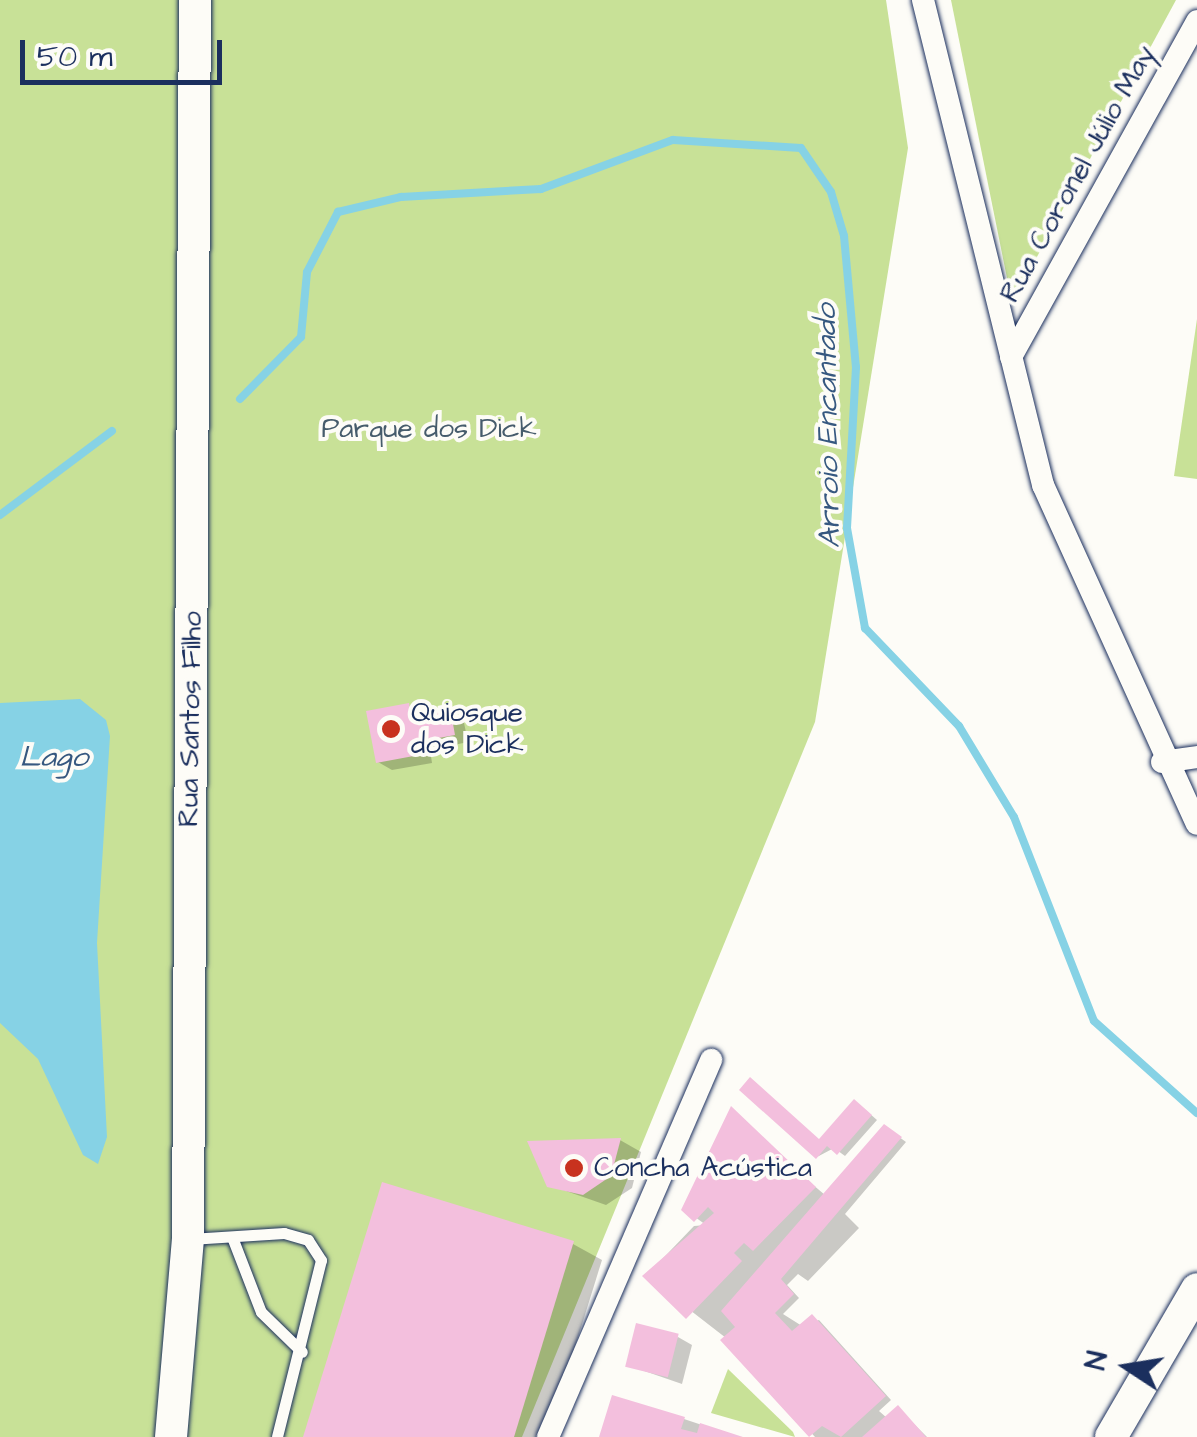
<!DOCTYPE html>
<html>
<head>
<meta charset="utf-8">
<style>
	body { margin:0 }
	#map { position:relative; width:1197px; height:1437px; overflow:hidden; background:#fdfcf7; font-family:"Architects Daughter",sans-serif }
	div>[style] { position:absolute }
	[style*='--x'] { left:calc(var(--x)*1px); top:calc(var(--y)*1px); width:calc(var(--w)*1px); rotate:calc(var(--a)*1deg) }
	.green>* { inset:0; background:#c8e197 }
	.water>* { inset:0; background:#86d2e5 }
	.shadow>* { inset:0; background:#0003 }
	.stream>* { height:8px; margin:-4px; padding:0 4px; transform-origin:4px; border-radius:4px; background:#86d2e5 }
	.building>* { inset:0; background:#f3bfdd; transform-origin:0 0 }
	.roads { filter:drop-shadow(0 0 2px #1b2f5e) drop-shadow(0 0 2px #1b2f5e) }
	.lane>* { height:11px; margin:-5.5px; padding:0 5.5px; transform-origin:5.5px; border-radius:5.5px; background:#fdfcf7 }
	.street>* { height:22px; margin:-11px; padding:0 11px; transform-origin:11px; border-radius:11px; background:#fdfcf7 }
	.secondary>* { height:32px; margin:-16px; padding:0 16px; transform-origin:16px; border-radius:16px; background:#fdfcf7 }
	.dots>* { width:28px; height:28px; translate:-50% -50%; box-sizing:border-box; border:5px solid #fdfcf7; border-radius:50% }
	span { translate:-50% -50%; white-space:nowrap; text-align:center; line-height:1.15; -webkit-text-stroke:8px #fdfcf7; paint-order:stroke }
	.street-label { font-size:28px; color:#1b2f5e }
	.park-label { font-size:28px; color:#465c6c }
	.poi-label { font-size:28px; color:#1b2f5e }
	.left { translate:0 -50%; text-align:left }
	.water-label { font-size:30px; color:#365880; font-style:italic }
	.north { position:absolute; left:1077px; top:1317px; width:100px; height:100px; -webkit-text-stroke:8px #fdfcf7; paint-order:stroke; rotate:282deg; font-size:28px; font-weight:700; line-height:40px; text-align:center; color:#1b2f5e }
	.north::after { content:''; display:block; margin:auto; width:35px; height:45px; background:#1b2f5e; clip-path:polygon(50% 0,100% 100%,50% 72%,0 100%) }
	.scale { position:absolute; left:20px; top:40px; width:202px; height:45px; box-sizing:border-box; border:5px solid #1b2f5e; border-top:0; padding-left:12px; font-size:30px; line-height:35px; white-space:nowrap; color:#1b2f5e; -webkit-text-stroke:8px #fdfcf7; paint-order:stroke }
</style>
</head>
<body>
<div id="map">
	<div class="green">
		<i style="clip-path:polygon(0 0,886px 0,908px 148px,815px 722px,522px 1437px,0 1437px)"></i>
		<i style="clip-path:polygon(951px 0,1176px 0,1012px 303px)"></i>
		<i style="clip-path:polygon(1197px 319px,1197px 479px,1174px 476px)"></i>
		<i style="clip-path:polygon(728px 1369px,793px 1432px,795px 1437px,711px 1413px)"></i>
	</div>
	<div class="water">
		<i style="clip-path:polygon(80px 699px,106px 720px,110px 736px,97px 943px,107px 1137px,98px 1164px,83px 1155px,38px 1059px,0 1023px,0 703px)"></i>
	</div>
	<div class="shadow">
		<i style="clip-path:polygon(449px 710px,463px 718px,468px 742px,430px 750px,432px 763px,392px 770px,378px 762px,369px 714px)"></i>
		<i style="clip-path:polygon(861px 1106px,877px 1120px,845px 1156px,834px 1148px,817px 1157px,821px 1141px)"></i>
		<i style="clip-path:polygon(891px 1131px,906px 1142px,845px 1214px,859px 1228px,808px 1281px,798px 1274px,787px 1285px,799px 1298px,783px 1314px,802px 1326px,819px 1320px,891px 1400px,879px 1411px,887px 1418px,898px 1408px,927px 1437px,815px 1437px,726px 1338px,646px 1276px,694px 1226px,706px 1225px,684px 1209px,812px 1184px,825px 1195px)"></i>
		<i style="clip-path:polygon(620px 1140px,641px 1152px,632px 1188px,606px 1205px,549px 1185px)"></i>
		<i style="clip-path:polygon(573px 1244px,602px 1260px,547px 1437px,306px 1437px)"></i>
		<i style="clip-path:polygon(678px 1337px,692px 1345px,682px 1384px,627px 1365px)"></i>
		<i style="clip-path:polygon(684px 1419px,738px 1437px,602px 1437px)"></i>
	</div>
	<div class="stream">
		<i style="--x:240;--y:399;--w:87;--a:-45.5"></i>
		<i style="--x:301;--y:337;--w:65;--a:-84.7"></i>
		<i style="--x:307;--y:272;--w:68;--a:-62.7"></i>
		<i style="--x:338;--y:212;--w:65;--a:-13.4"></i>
		<i style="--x:401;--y:197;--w:140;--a:-3.3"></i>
		<i style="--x:541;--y:189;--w:141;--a:-20.4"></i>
		<i style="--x:673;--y:140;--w:128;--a:3.6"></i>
		<i style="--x:801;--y:148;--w:53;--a:55.7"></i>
		<i style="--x:831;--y:192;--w:46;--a:73.5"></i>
		<i style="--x:844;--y:236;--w:132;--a:84.8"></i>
		<i style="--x:856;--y:367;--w:161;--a:93.2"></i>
		<i style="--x:847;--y:528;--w:102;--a:79.8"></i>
		<i style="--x:865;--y:628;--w:136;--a:46.2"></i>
		<i style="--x:959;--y:726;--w:106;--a:58.9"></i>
		<i style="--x:1014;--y:817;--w:219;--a:68.6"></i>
		<i style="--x:1094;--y:1021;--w:138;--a:41.8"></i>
		<i style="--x:0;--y:515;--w:140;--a:-36.9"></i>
	</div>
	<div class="building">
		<i style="clip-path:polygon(409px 703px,411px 715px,450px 707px,455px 735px,417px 742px,419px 755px,376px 763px,366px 711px)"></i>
		<i style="clip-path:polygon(750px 1077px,819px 1139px,854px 1099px,872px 1115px,837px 1155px,827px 1146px,816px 1159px,739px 1090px)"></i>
		<i style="clip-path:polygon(731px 1106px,816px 1187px,753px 1251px,744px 1243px,734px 1253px,742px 1261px,686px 1319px,642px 1276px,714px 1213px,708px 1207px,694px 1222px,681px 1210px)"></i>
		<i style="clip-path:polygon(884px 1124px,902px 1137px,781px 1279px,794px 1294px,775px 1313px,792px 1331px,812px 1314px,886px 1396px,841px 1437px,822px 1426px,809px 1437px,720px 1340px,735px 1327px,721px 1311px)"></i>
		<i style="clip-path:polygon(621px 1138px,611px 1176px,583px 1195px,547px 1187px,527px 1141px)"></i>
		<i style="clip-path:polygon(382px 1182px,574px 1241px,514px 1437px,303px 1437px)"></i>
		<i style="left:636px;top:1323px;width:44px;height:45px;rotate:14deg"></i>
		<i style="clip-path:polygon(612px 1395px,685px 1417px,681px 1429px,697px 1433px,700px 1423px,743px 1437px,599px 1437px)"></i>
		<i style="clip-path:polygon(898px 1405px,926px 1437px,862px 1437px)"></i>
	</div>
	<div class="roads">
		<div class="lane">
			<i style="--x:232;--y:1237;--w:80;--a:68.9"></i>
			<i style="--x:261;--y:1312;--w:57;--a:44.3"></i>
			<i style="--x:190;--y:1239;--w:94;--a:-3.7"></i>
			<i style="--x:284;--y:1233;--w:25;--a:16"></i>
			<i style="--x:308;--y:1240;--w:24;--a:57"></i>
			<i style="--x:321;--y:1260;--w:182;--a:104"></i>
		</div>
		<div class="street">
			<i style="--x:923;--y:0;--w:500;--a:76.1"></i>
			<i style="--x:1043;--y:485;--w:372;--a:65.6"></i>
			<i style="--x:1011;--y:357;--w:384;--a:-61"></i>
			<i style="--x:1162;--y:762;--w:35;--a:-8"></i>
			<i style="--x:548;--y:1437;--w:411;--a:-66.6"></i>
		</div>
		<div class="secondary">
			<i style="--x:171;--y:1437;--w:199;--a:-85.1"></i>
			<i style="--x:188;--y:1239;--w:1239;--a:-89.68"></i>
			<i style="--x:1111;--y:1437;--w:171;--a:-59.8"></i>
		</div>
	</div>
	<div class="dots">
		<i style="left:391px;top:729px;background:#c8321e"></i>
		<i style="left:574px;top:1168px;background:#c8321e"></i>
	</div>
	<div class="street-label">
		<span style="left:1078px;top:174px;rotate:-61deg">Rua Coronel Júlio May</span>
		<span style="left:191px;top:719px;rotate:-89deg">Rua Santos Filho</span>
	</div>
	<div class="park-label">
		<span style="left:429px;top:429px">Parque dos Dick</span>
	</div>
	<div class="poi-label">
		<span class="left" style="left:411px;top:729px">Quiosque<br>dos Dick</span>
		<span class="left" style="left:594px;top:1168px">Concha Acústica</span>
	</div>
	<div class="water-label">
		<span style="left:828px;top:426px;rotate:-91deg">Arroio Encantado</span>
		<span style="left:54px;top:757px">Lago</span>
	</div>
	<div class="north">N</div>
	<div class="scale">50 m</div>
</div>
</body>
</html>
